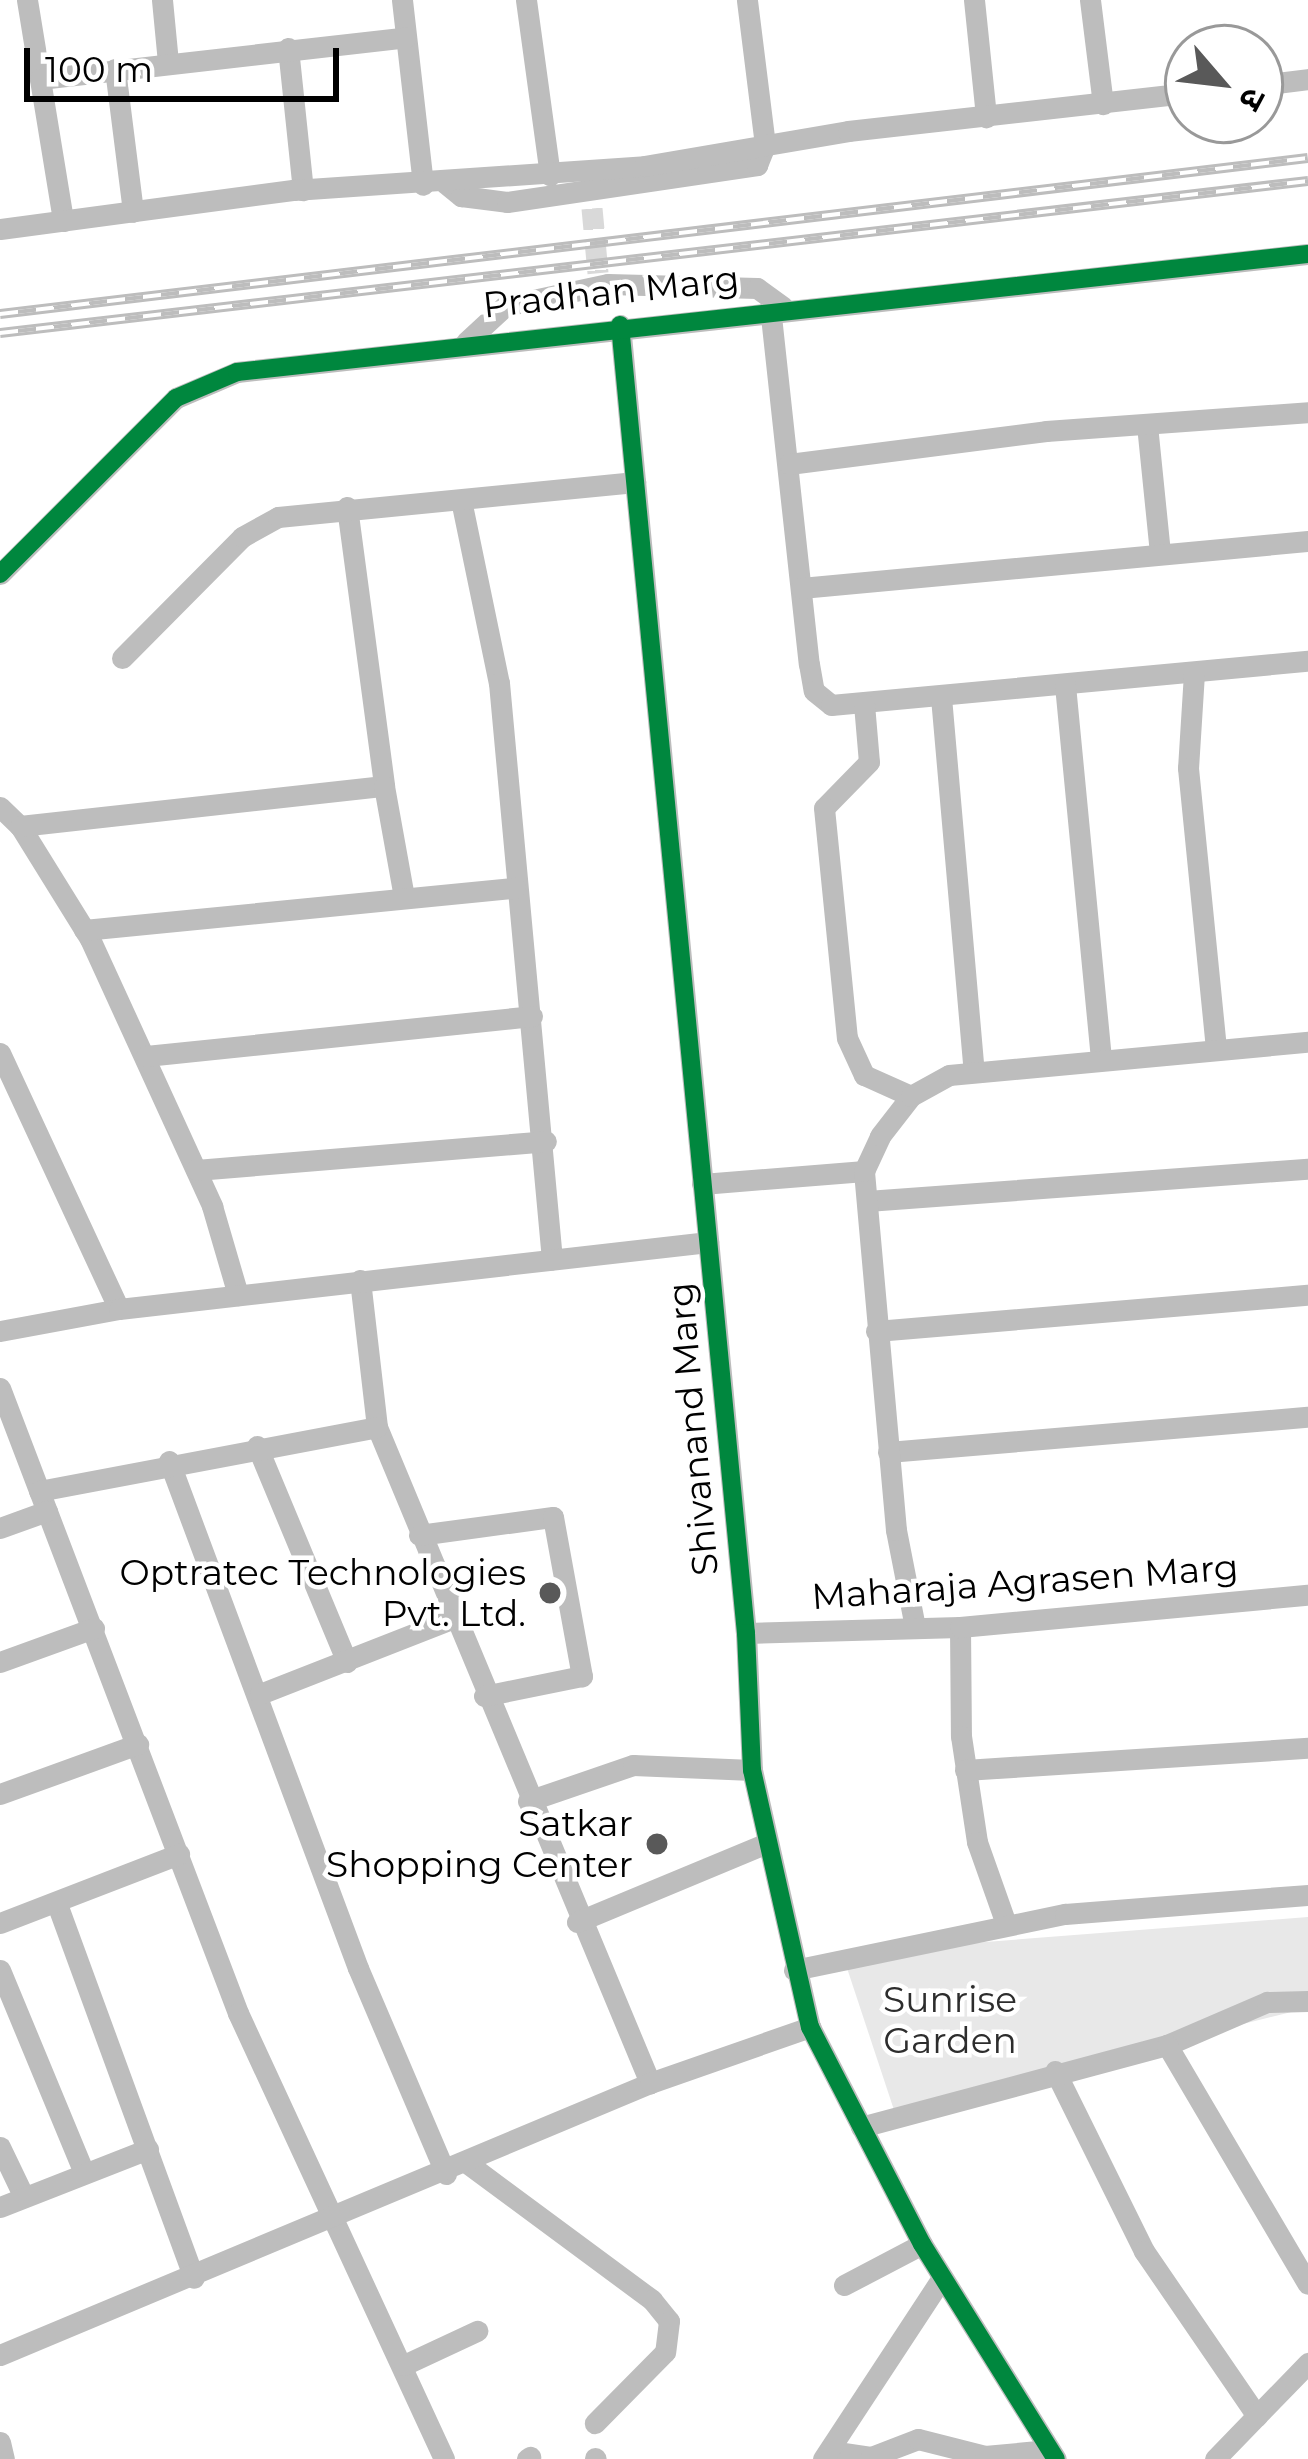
<!DOCTYPE html>
<html>
<head>
<meta charset="utf-8">
<style>
	body { margin:0 }
	#map { position:relative; width:1308px; height:2459px; overflow:hidden; background:#fff; font-family:Montserrat,"Noto Sans Devanagari",sans-serif }
	div>[style] { position:absolute }
	[style*='--x'] { left:calc(var(--x)*1px); top:calc(var(--y)*1px); width:calc(var(--w)*1px); rotate:calc(var(--a)*1deg) }
	.green>* { inset:0; background:#e8e8e8 }
	.minor-tunnel>* { height:21px; margin-top:-10.5px; transform-origin:0; background:repeating-linear-gradient(90deg,#d9d9d9 0 21px,transparent 0 31px) }
	.minor>* { height:21px; margin:-10.5px; padding:0 10.5px; transform-origin:10.5px; border-radius:10.5px; background:#bdbdbd }
	.rail>* { height:10px; margin-top:-5px; transform-origin:0; background:repeating-linear-gradient(90deg,#fff 0 18px,#bdbdbd 0 36px); box-sizing:border-box; border-block:3px solid #bdbdbd }
	.cycleway>* { height:18px; margin:-9px; padding:0 9px; transform-origin:9px; border-radius:9px; background:#00873e }
	.dots>* { width:33px; height:33px; translate:-50% -50%; box-sizing:border-box; border:6px solid #fff; border-radius:50% }
	span { translate:-50% -50%; white-space:nowrap; text-align:center; line-height:1.15; -webkit-text-stroke:9px #fff; paint-order:stroke }
	.street-label { font-size:36px; color:#000 }
	.poi-label { font-size:36px; color:#000 }
	.right { translate:-100% -50%; text-align:right }
	.park-label { font-size:36px; color:#2d2d2d }
	.north { position:absolute; left:1164px; top:24px; width:120px; height:120px; box-sizing:border-box; background:#fff; border:3px solid #999; border-radius:50%; rotate:118deg; font-size:33px; font-weight:700; line-height:48px; text-align:center; color:#000 }
	.north::after { content:''; display:block; margin:auto; width:42px; height:54px; background:#595959; clip-path:polygon(50% 0,100% 100%,50% 72%,0 100%) }
	.scale { position:absolute; left:24px; top:48px; width:315px; height:54px; box-sizing:border-box; border:6px solid #000; border-top:0; padding-left:15px; font-size:36px; line-height:42px; white-space:nowrap; color:#000; -webkit-text-stroke:9px #fff; paint-order:stroke }
</style>
</head>
<body>
<div id="map">
	<div class="green">
		<i style="clip-path:polygon(1308px 1917px,1308px 2008px,894px 2110px,842px 1953px)"></i>
	</div>
	<div class="minor-tunnel">
		<i style="--x:592;--y:208;--w:65;--a:84.7"></i>
	</div>
	<div class="minor">
		<i style="--x:27;--y:0;--w:224;--a:80.7"></i>
		<i style="--x:162;--y:0;--w:62;--a:84.5"></i>
		<i style="--x:402;--y:0;--w:186;--a:83.5"></i>
		<i style="--x:526;--y:0;--w:177;--a:82.2"></i>
		<i style="--x:974;--y:0;--w:118;--a:84.1"></i>
		<i style="--x:1090;--y:0;--w:105;--a:82.9"></i>
		<i style="--x:288;--y:48;--w:143;--a:84"></i>
		<i style="--x:115;--y:69;--w:144;--a:82.8"></i>
		<i style="--x:40;--y:79;--w:368;--a:-6.5"></i>
		<i style="--x:1260;--y:85;--w:48;--a:-7.1"></i>
		<i style="--x:445;--y:183;--w:21;--a:39"></i>
		<i style="--x:461;--y:196;--w:46;--a:7.4"></i>
		<i style="--x:507;--y:202;--w:253;--a:-8.4"></i>
		<i style="--x:757;--y:165;--w:22;--a:-68"></i>
		<i style="--x:765;--y:145;--w:146;--a:-97.1"></i>
		<i style="--x:0;--y:229;--w:297;--a:-7.6"></i>
		<i style="--x:294;--y:190;--w:351;--a:-3.9"></i>
		<i style="--x:644;--y:166;--w:207;--a:-9.7"></i>
		<i style="--x:848;--y:131;--w:342;--a:-6.4"></i>
		<i style="--x:770;--y:307;--w:359;--a:83.8"></i>
		<i style="--x:809;--y:664;--w:27;--a:80"></i>
		<i style="--x:814;--y:691;--w:22;--a:39"></i>
		<i style="--x:831;--y:705;--w:479;--a:-5.3"></i>
		<i style="--x:620;--y:325;--w:1314;--a:84.5"></i>
		<i style="--x:746;--y:1633;--w:137;--a:87.5"></i>
		<i style="--x:752;--y:1770;--w:263;--a:77.3"></i>
		<i style="--x:810;--y:2027;--w:244;--a:62.7"></i>
		<i style="--x:922;--y:2244;--w:253;--a:58.1"></i>
		<i style="--x:466;--y:342;--w:53;--a:-42.7"></i>
		<i style="--x:505;--y:306;--w:105;--a:-12.1"></i>
		<i style="--x:608;--y:284;--w:149;--a:1.5"></i>
		<i style="--x:757;--y:288;--w:32;--a:36"></i>
		<i style="--x:1147;--y:425;--w:129;--a:84.2"></i>
		<i style="--x:789;--y:464;--w:259;--a:-7.3"></i>
		<i style="--x:1046;--y:431;--w:263;--a:-4.1"></i>
		<i style="--x:461;--y:500;--w:187;--a:78.3"></i>
		<i style="--x:499;--y:683;--w:579;--a:84.75"></i>
		<i style="--x:347;--y:507;--w:281;--a:82.4"></i>
		<i style="--x:0;--y:574;--w:249;--a:-45"></i>
		<i style="--x:176;--y:398;--w:66;--a:-23.1"></i>
		<i style="--x:237;--y:372;--w:1077;--a:-6.29"></i>
		<i style="--x:801;--y:588;--w:509;--a:-5.3"></i>
		<i style="--x:122;--y:658;--w:170;--a:-45.2"></i>
		<i style="--x:242;--y:537;--w:41;--a:-29.1"></i>
		<i style="--x:278;--y:517;--w:359;--a:-5.6"></i>
		<i style="--x:1194;--y:673;--w:95;--a:93.6"></i>
		<i style="--x:1188;--y:768;--w:281;--a:84.3"></i>
		<i style="--x:1065;--y:685;--w:375;--a:84.5"></i>
		<i style="--x:941;--y:697;--w:376;--a:85"></i>
		<i style="--x:864;--y:704;--w:58;--a:85.1"></i>
		<i style="--x:869;--y:762;--w:64;--a:134.4"></i>
		<i style="--x:824;--y:808;--w:231;--a:84.3"></i>
		<i style="--x:847;--y:1038;--w:41;--a:65.3"></i>
		<i style="--x:864;--y:1075;--w:51;--a:24.1"></i>
		<i style="--x:0;--y:807;--w:28;--a:44"></i>
		<i style="--x:20;--y:826;--w:133;--a:58.2"></i>
		<i style="--x:90;--y:939;--w:294;--a:65.4"></i>
		<i style="--x:212;--y:1206;--w:93;--a:73.7"></i>
		<i style="--x:20;--y:826;--w:366;--a:-6.3"></i>
		<i style="--x:384;--y:786;--w:113;--a:79.8"></i>
		<i style="--x:84;--y:930;--w:433;--a:-5.6"></i>
		<i style="--x:0;--y:1053;--w:282;--a:65.1"></i>
		<i style="--x:146;--y:1056;--w:388;--a:-5.9"></i>
		<i style="--x:196;--y:1170;--w:351;--a:-4.7"></i>
		<i style="--x:702;--y:1184;--w:163;--a:-4.6"></i>
		<i style="--x:867;--y:1201;--w:442;--a:-4.2"></i>
		<i style="--x:360;--y:1280;--w:148;--a:83.4"></i>
		<i style="--x:377;--y:1427;--w:711;--a:67.4"></i>
		<i style="--x:0;--y:1331;--w:121;--a:-10.5"></i>
		<i style="--x:119;--y:1309;--w:593;--a:-6.49"></i>
		<i style="--x:876;--y:1331;--w:433;--a:-4.8"></i>
		<i style="--x:0;--y:1388;--w:669;--a:69.15"></i>
		<i style="--x:238;--y:2013;--w:491;--a:65.2"></i>
		<i style="--x:257;--y:1446;--w:234;--a:67.4"></i>
		<i style="--x:888;--y:1452;--w:421;--a:-4.8"></i>
		<i style="--x:169;--y:1461;--w:541;--a:69.56"></i>
		<i style="--x:358;--y:1968;--w:224;--a:66.9"></i>
		<i style="--x:39;--y:1491;--w:344;--a:-10.7"></i>
		<i style="--x:0;--y:1528;--w:50;--a:-19.9"></i>
		<i style="--x:419;--y:1535;--w:135;--a:-7.7"></i>
		<i style="--x:553;--y:1517;--w:162;--a:79.7"></i>
		<i style="--x:582;--y:1676;--w:100;--a:168.5"></i>
		<i style="--x:915;--y:1627;--w:99;--a:-101.1"></i>
		<i style="--x:896;--y:1530;--w:360;--a:-95.1"></i>
		<i style="--x:864;--y:1171;--w:38;--a:-65"></i>
		<i style="--x:880;--y:1136;--w:51;--a:-52.2"></i>
		<i style="--x:911;--y:1096;--w:43;--a:-28.9"></i>
		<i style="--x:949;--y:1075;--w:361;--a:-5.3"></i>
		<i style="--x:960;--y:1627;--w:109;--a:89.5"></i>
		<i style="--x:961;--y:1736;--w:107;--a:81.4"></i>
		<i style="--x:977;--y:1842;--w:87;--a:70.5"></i>
		<i style="--x:746;--y:1633;--w:214;--a:-1.6"></i>
		<i style="--x:960;--y:1627;--w:349;--a:-5.3"></i>
		<i style="--x:0;--y:1662;--w:100;--a:-19.9"></i>
		<i style="--x:260;--y:1694;--w:205;--a:-21.4"></i>
		<i style="--x:965;--y:1770;--w:344;--a:-3.7"></i>
		<i style="--x:0;--y:1794;--w:147;--a:-19.9"></i>
		<i style="--x:528;--y:1801;--w:111;--a:-18.9"></i>
		<i style="--x:633;--y:1765;--w:119;--a:2.4"></i>
		<i style="--x:57;--y:1904;--w:398;--a:69.9"></i>
		<i style="--x:577;--y:1922;--w:206;--a:-22.6"></i>
		<i style="--x:0;--y:1923;--w:192;--a:-21.1"></i>
		<i style="--x:0;--y:1970;--w:220;--a:67.5"></i>
		<i style="--x:794;--y:1970;--w:277;--a:-11.7"></i>
		<i style="--x:1065;--y:1914;--w:244;--a:-4.5"></i>
		<i style="--x:1167;--y:2045;--w:109;--a:-23.3"></i>
		<i style="--x:1267;--y:2002;--w:41;--a:-1.4"></i>
		<i style="--x:1055;--y:2071;--w:201;--a:63.7"></i>
		<i style="--x:1144;--y:2251;--w:200;--a:55.6"></i>
		<i style="--x:861;--y:2127;--w:317;--a:-15"></i>
		<i style="--x:1167;--y:2045;--w:277;--a:59.5"></i>
		<i style="--x:0;--y:2147;--w:55;--a:64.4"></i>
		<i style="--x:467;--y:2163;--w:230;--a:36.5"></i>
		<i style="--x:652;--y:2300;--w:27;--a:51"></i>
		<i style="--x:669;--y:2321;--w:31;--a:97"></i>
		<i style="--x:665;--y:2352;--w:100;--a:134.6"></i>
		<i style="--x:0;--y:2207;--w:159;--a:-21.4"></i>
		<i style="--x:844;--y:2285;--w:88;--a:-27.7"></i>
		<i style="--x:0;--y:2355;--w:705;--a:-22.71"></i>
		<i style="--x:650;--y:2083;--w:170;--a:-19.3"></i>
		<i style="--x:404;--y:2365;--w:81;--a:-25"></i>
		<i style="--x:0;--y:2442;--w:17;--a:77"></i>
		<i style="--x:830;--y:2451;--w:41;--a:8.3"></i>
		<i style="--x:871;--y:2457;--w:50;--a:-21"></i>
		<i style="--x:918;--y:2439;--w:69;--a:14.2"></i>
		<i style="--x:985;--y:2456;--w:64;--a:-5.4"></i>
		<i style="--x:595;--y:2458;--w:1;--a:45"></i>
		<i style="--x:527;--y:2459;--w:4;--a:-34"></i>
		<i style="--x:823;--y:2459;--w:217;--a:-56.7"></i>
		<i style="--x:1215;--y:2459;--w:134;--a:-45.9"></i>
	</div>
	<div class="rail">
		<i style="--x:0;--y:314;--w:1317;--a:-6.8"></i>
		<i style="--x:0;--y:333;--w:1317;--a:-6.63"></i>
	</div>
	<div class="cycleway">
		<i style="--x:620;--y:325;--w:1314;--a:84.5"></i>
		<i style="--x:746;--y:1633;--w:137;--a:87.5"></i>
		<i style="--x:752;--y:1770;--w:263;--a:77.3"></i>
		<i style="--x:810;--y:2027;--w:244;--a:62.7"></i>
		<i style="--x:922;--y:2244;--w:253;--a:58.1"></i>
		<i style="--x:0;--y:574;--w:249;--a:-45"></i>
		<i style="--x:176;--y:398;--w:66;--a:-23.1"></i>
		<i style="--x:237;--y:372;--w:1077;--a:-6.29"></i>
	</div>
	<div class="dots">
		<i style="left:550px;top:1593px;background:#595959"></i>
		<i style="left:657px;top:1844px;background:#595959"></i>
	</div>
	<div class="street-label">
		<span style="left:611px;top:292px;rotate:-6deg">Pradhan Marg</span>
		<span style="left:693px;top:1429px;rotate:-95deg">Shivanand Marg</span>
		<span style="left:1025px;top:1582px;rotate:-4deg">Maharaja Agrasen Marg</span>
	</div>
	<div class="poi-label">
		<span class="right" style="left:526px;top:1593px">Optratec Technologies<br>Pvt. Ltd.</span>
		<span class="right" style="left:633px;top:1844px">Satkar<br>Shopping Center</span>
	</div>
	<div class="park-label">
		<span style="left:950px;top:2020px">Sunrise<br>Garden</span>
	</div>
	<div class="north">उ</div>
	<div class="scale">100 m</div>
</div>
</body>
</html>
